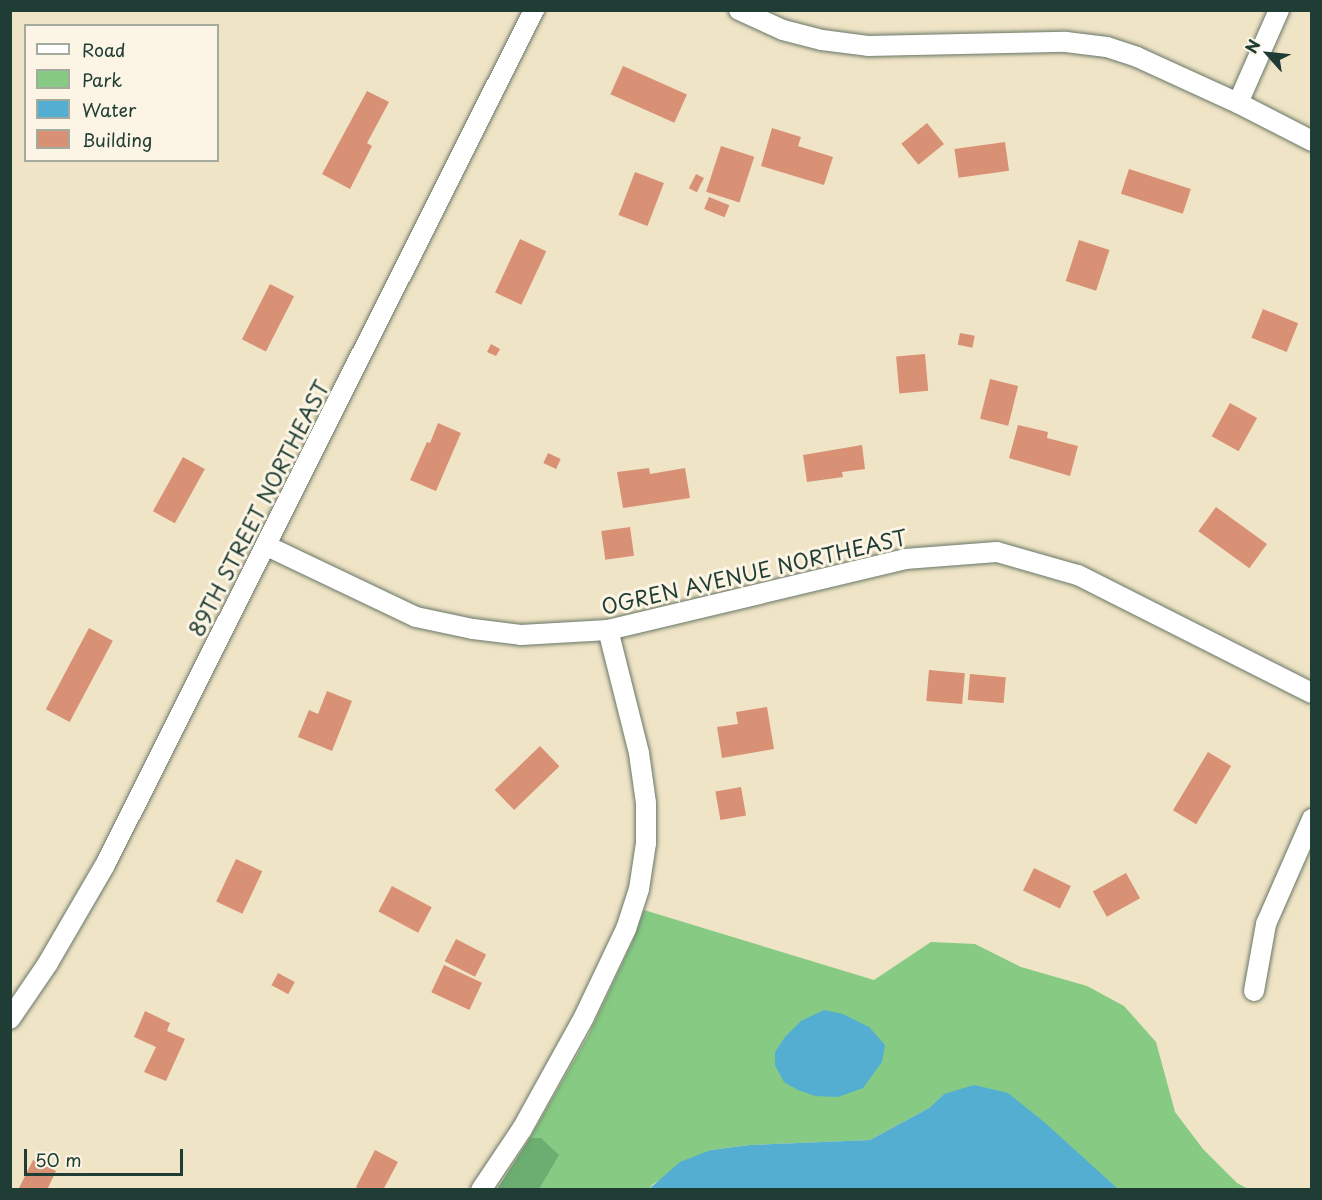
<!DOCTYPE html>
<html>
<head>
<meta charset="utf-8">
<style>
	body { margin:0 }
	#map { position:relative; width:1322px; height:1200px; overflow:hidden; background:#f0e4c6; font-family:"Playpen Sans",sans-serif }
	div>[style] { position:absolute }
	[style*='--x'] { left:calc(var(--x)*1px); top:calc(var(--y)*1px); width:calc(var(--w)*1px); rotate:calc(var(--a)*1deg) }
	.green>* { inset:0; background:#86ca83 }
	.forest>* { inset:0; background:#6cae71 }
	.water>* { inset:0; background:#54aed2 }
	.building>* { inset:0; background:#d99175; transform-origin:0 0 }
	.roads { filter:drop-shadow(0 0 2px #687767) drop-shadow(0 0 2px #687767) }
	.minor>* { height:20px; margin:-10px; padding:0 10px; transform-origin:10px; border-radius:10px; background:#fff }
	span { translate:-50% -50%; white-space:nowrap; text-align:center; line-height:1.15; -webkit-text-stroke:6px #fcf5e5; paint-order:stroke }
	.street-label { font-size:21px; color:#1f3d34 }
	.frame { position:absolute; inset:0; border:12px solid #1f3d34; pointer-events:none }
	.legend { position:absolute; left:24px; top:24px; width:195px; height:138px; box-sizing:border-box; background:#fcf5e5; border:2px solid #a4ab9e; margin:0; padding:8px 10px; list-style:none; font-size:18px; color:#1f3d34 }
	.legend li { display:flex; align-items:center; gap:12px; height:30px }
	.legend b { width:30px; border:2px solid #a4ab9e }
	.north { position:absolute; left:1238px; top:24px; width:60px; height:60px; -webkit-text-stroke:4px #fcf5e5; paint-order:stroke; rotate:297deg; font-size:16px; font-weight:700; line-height:24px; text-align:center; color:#1f3d34 }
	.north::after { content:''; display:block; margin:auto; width:21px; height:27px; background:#1f3d34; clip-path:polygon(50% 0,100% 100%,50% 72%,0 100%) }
	.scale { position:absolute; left:24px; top:1149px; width:159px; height:27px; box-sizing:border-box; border:3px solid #1f3d34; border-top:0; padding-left:8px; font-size:18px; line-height:21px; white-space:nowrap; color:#1f3d34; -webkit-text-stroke:4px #fcf5e5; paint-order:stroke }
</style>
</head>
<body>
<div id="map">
	<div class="green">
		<i style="clip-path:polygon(644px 910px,874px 980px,931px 942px,975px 944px,1021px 967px,1087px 986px,1124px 1006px,1156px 1042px,1175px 1112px,1203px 1149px,1237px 1183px,1248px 1189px,1118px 1189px,944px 1094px,929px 1108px,870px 1140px,750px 1145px,711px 1150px,653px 1184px,649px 1189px,539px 1189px,541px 1182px,541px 1138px,530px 1138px,589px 1034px,632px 943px)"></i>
	</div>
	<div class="forest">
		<i style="clip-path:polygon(530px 1138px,541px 1138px,559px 1155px,539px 1189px,497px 1189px)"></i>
	</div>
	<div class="water">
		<i style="clip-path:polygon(824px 1010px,843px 1014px,869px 1027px,885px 1045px,882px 1062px,863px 1088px,838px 1097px,815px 1096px,798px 1090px,784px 1082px,775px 1065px,775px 1052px,785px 1037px,801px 1021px)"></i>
		<i style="clip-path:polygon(974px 1085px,1008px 1093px,1043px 1121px,1118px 1189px,649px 1189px,680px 1162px,711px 1150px,750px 1145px,870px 1140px,929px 1108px,944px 1094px)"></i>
	</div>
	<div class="building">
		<i style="left:623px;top:66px;width:70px;height:31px;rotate:24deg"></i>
		<i style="clip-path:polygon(367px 91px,389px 102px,367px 143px,372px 146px,350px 189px,322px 174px)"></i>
		<i style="left:927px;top:123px;width:27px;height:33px;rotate:51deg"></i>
		<i style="clip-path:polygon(772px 128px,801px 137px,798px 146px,833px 157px,824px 185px,761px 166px)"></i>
		<i style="left:1005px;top:142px;width:29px;height:51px;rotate:82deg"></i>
		<i style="left:721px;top:146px;width:35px;height:48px;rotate:18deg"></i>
		<i style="left:1129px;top:169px;width:65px;height:26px;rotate:18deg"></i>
		<i style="left:635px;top:172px;width:31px;height:46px;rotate:21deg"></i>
		<i style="left:696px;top:174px;width:9px;height:16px;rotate:27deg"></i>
		<i style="left:709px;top:197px;width:22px;height:13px;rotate:22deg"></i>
		<i style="left:520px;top:239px;width:29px;height:59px;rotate:25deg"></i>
		<i style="left:1079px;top:240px;width:32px;height:43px;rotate:18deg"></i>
		<i style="left:270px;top:284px;width:27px;height:62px;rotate:27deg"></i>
		<i style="left:1263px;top:309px;width:38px;height:31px;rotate:22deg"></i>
		<i style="left:960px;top:333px;width:15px;height:12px;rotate:11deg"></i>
		<i style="clip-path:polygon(491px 344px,500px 349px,496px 356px,487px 352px)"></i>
		<i style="left:925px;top:354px;width:37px;height:29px;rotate:85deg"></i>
		<i style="left:990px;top:379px;width:29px;height:41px;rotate:14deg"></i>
		<i style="left:1230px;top:403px;width:31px;height:38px;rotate:29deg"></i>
		<i style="clip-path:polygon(438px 423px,461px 433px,436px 491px,410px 480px,427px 442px,430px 443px)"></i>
		<i style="clip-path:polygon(1018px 425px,1048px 432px,1047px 438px,1078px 446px,1070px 476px,1009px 458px)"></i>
		<i style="clip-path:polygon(862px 445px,865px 469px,842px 472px,843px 477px,807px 482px,803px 455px)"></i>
		<i style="left:548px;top:453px;width:14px;height:11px;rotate:25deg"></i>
		<i style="left:183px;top:457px;width:25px;height:62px;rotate:29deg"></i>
		<i style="clip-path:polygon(649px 468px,650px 474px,685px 468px,690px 498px,623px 508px,617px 472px)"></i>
		<i style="left:1216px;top:507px;width:63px;height:30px;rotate:36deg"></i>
		<i style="left:630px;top:527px;width:29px;height:29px;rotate:82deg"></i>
		<i style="left:89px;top:628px;width:27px;height:92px;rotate:28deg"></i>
		<i style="left:929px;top:670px;width:36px;height:31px;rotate:5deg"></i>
		<i style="left:970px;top:674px;width:36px;height:26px;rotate:5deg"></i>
		<i style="clip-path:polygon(327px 691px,352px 701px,332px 751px,298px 737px,309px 710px,318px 714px)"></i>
		<i style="clip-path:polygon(767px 707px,774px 749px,722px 758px,717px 727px,738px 724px,736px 712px)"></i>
		<i style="left:540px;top:746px;width:28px;height:63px;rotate:46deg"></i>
		<i style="left:1208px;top:752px;width:27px;height:68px;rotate:31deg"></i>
		<i style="left:741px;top:787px;width:29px;height:26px;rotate:80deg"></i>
		<i style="left:236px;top:859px;width:29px;height:47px;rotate:25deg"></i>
		<i style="left:1034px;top:868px;width:41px;height:25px;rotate:26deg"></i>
		<i style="left:1126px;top:873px;width:29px;height:38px;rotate:61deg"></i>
		<i style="left:392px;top:886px;width:45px;height:29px;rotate:28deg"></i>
		<i style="left:456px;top:939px;width:34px;height:25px;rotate:27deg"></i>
		<i style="left:444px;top:965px;width:42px;height:30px;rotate:25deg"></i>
		<i style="left:278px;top:973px;width:19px;height:14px;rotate:28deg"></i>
		<i style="clip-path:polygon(145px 1011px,170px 1023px,167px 1031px,185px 1039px,166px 1081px,144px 1072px,156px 1047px,134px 1037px)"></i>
		<i style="clip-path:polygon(375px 1150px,398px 1162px,383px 1190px,361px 1190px,356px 1187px)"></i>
		<i style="clip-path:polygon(33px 1160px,56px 1171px,47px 1190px,18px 1190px)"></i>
	</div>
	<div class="roads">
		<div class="minor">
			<i style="--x:739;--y:10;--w:48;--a:24.4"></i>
			<i style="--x:783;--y:30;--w:40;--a:14.4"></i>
			<i style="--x:822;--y:40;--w:46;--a:7.4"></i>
			<i style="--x:868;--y:46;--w:198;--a:-1.2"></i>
			<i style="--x:1066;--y:42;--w:41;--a:7"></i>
			<i style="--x:1107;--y:47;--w:32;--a:18"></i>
			<i style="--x:1137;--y:57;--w:111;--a:24.5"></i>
			<i style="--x:1238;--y:103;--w:83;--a:27.2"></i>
			<i style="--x:1238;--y:103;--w:102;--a:-66.2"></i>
			<i style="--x:267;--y:546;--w:165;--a:25.5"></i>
			<i style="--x:416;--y:617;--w:58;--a:11.9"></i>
			<i style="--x:473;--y:629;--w:48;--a:7.1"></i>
			<i style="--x:521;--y:635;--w:87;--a:-3.3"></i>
			<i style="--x:608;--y:630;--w:305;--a:-13.4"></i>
			<i style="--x:905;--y:559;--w:92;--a:-4.4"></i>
			<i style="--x:997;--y:552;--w:84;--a:15.9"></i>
			<i style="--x:1078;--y:575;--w:262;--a:26.8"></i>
			<i style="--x:1254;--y:991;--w:68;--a:-79.8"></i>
			<i style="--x:1266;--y:924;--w:115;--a:-66.3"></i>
			<i style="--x:10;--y:1019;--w:68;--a:-55.8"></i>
			<i style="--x:48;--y:963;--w:113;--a:-59.8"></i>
			<i style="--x:105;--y:865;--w:957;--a:-63.35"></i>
			<i style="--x:481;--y:1190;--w:73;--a:-56.1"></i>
			<i style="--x:522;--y:1129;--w:128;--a:-61"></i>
			<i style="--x:584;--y:1017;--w:98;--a:-64.5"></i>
			<i style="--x:626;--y:929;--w:42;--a:-72"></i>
			<i style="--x:639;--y:889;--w:47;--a:-81.3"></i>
			<i style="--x:646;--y:843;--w:40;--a:-90"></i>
			<i style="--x:646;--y:803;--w:50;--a:-98"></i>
			<i style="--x:639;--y:753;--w:127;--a:-104.1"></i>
		</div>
	</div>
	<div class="street-label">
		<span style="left:258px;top:508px;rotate:-63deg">89TH STREET NORTHEAST</span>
		<span style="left:754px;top:571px;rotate:-13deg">OGREN AVENUE NORTHEAST</span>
	</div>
	<div class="frame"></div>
	<ul class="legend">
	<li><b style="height:8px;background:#fff"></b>Road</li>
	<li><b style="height:16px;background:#86ca83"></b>Park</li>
	<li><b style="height:16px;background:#54aed2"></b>Water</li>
	<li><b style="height:16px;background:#d99175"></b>Building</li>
	</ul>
	<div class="north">N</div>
	<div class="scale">50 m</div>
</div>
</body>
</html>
